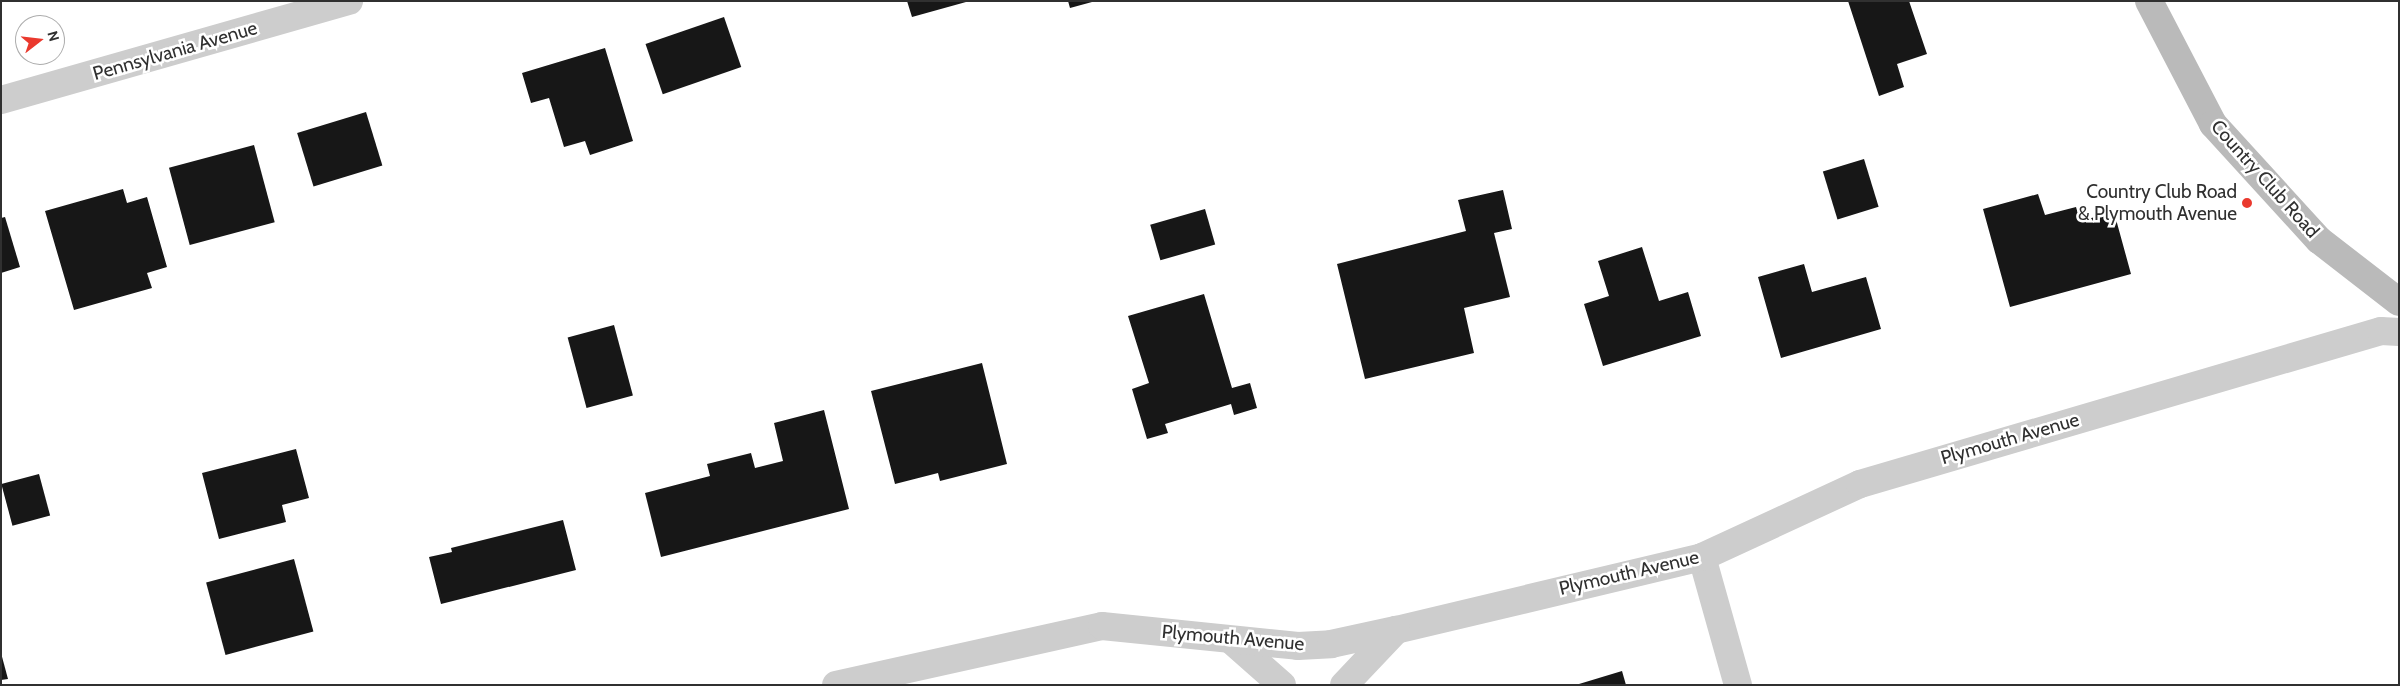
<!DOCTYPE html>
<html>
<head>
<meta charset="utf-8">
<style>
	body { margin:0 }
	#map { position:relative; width:2400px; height:686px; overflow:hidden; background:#fff; font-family:Cabin,sans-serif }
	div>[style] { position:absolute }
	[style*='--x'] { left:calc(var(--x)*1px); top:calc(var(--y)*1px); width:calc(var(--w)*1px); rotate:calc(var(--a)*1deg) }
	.building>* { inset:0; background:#171717; transform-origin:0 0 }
	.street>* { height:28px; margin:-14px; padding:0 14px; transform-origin:14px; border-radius:14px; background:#cdcdcd }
	.secondary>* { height:28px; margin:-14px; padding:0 14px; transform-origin:14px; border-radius:14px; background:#bababa }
	.dots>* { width:14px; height:14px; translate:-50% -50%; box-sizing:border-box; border:2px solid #fff; border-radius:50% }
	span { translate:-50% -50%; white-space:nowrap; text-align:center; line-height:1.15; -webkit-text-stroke:5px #fff; paint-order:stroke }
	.street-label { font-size:19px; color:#303030 }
	.poi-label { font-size:19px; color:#303030 }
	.right { translate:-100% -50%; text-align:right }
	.frame { position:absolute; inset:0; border:2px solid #303030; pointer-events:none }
	.north { position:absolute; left:15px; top:15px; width:50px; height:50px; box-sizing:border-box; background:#fff; border:1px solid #acacac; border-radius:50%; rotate:74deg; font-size:14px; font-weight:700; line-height:20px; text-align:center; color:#303030 }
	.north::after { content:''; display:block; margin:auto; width:18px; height:22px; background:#ea392e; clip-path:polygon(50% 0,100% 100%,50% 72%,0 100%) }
</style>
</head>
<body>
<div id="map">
	<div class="building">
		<i style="clip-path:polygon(907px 1px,966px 1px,966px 2px,912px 17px)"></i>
		<i style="clip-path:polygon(1068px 1px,1092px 1px,1092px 2px,1070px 8px)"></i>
		<i style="clip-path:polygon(1848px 1px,1909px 1px,1927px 54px,1897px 64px,1904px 87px,1879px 96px)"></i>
		<i style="left:724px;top:17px;width:53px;height:83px;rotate:71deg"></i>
		<i style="clip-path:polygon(605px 48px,633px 141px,590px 155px,585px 141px,564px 147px,549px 98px,531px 103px,522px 73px)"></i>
		<i style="left:366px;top:112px;width:56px;height:72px;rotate:73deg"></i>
		<i style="left:254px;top:145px;width:80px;height:88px;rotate:75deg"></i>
		<i style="left:1864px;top:159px;width:50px;height:43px;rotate:73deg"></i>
		<i style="clip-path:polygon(123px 189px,127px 203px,147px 197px,167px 267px,147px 273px,152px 288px,74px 310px,45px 211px)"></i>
		<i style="clip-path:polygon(1503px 190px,1512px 229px,1494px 233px,1510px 297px,1464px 308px,1474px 353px,1365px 379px,1337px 264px,1466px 231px,1458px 200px)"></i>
		<i style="clip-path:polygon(2038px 194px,2045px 215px,2076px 207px,2080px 221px,2114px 212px,2131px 274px,2010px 307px,1983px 209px)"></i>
		<i style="left:1205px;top:209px;width:37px;height:57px;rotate:74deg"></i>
		<i style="clip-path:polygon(5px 217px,20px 267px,1px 273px,1px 218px)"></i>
		<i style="clip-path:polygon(1642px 247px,1659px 301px,1688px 292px,1701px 336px,1603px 366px,1584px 304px,1609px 296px,1598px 261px)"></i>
		<i style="clip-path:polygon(1804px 264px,1812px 292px,1866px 277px,1881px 329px,1781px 358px,1758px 277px)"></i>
		<i style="clip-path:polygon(1204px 294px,1232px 388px,1250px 383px,1257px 408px,1234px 415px,1231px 404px,1165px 424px,1168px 433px,1147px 439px,1132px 389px,1149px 383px,1128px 316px)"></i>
		<i style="left:614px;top:325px;width:73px;height:48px;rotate:75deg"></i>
		<i style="clip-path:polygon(982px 363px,1007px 464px,940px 481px,938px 473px,895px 484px,871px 391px)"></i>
		<i style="clip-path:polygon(824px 410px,849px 509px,661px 557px,645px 493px,710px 476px,707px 464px,751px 453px,755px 468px,783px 461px,774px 423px)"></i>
		<i style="clip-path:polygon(296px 449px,309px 498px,282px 505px,286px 522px,219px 539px,202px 473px)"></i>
		<i style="left:39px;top:474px;width:43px;height:39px;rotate:75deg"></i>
		<i style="clip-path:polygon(563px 520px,576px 570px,441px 604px,429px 557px,452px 552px,451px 548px)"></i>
		<i style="left:294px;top:559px;width:75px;height:91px;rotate:75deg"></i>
		<i style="clip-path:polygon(1px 653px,8px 679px,1px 680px)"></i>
		<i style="clip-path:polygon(1622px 671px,1626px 685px,1579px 685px,1579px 684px)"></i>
	</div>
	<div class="street">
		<i style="--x:1;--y:100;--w:362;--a:-15.9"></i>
		<i style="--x:1702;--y:557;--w:133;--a:74.3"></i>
		<i style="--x:1231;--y:640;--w:68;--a:41.4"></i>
		<i style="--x:836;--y:685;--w:272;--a:-12.5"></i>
		<i style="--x:1102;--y:626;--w:197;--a:5.8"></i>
		<i style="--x:1298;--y:646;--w:33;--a:-3"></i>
		<i style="--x:1331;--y:644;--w:66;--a:-12.2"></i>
		<i style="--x:1396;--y:630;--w:315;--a:-13.4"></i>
		<i style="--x:1702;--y:557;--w:174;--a:-24.8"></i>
		<i style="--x:1860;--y:484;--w:543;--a:-16.37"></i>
		<i style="--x:2381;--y:331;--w:18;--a:3"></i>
		<i style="--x:1344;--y:685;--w:76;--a:-46.6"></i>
	</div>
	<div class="secondary">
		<i style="--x:2149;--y:1;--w:139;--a:62.5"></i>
		<i style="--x:2213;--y:124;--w:157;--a:47.6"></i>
		<i style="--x:2319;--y:240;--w:101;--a:37.8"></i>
	</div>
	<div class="dots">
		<i style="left:2247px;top:203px;background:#ea392e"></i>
	</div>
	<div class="street-label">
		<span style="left:175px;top:51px;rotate:-16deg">Pennsylvania Avenue</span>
		<span style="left:2265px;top:179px;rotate:48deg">Country Club Road</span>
		<span style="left:2010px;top:439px;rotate:-16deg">Plymouth Avenue</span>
		<span style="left:1629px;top:573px;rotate:-13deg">Plymouth Avenue</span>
		<span style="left:1233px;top:638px;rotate:5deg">Plymouth Avenue</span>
	</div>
	<div class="poi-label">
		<span class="right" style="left:2237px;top:203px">Country Club Road<br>&amp; Plymouth Avenue</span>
	</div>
	<div class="frame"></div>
	<div class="north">N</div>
</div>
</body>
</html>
